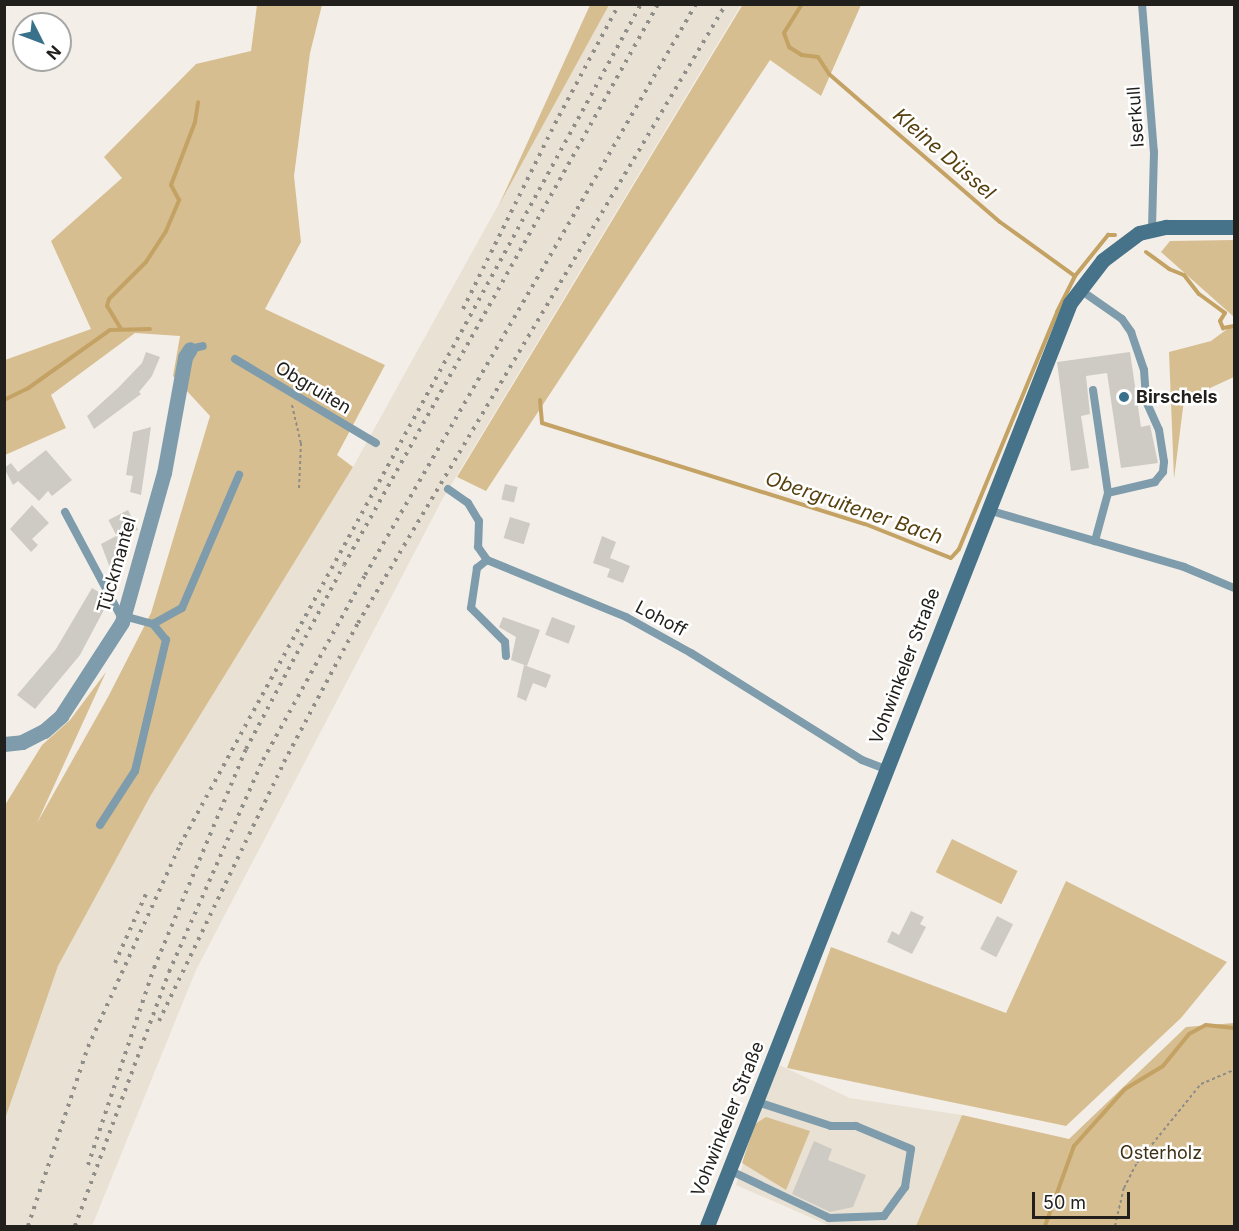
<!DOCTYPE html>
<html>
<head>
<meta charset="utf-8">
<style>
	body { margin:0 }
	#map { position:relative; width:1239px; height:1231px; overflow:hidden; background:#f3efe8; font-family:Inter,sans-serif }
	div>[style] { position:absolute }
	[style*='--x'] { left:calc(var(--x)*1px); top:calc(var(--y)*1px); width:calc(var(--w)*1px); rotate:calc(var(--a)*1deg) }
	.built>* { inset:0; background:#e9e1d4 }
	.green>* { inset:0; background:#d7be91; transform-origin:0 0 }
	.stream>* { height:4px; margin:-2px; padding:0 2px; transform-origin:2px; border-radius:2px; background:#c3a264 }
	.building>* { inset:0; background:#cecbc4; transform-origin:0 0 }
	.path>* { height:2px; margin-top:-1px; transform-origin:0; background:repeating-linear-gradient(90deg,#8e8c87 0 3px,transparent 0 6px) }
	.lane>* { height:8px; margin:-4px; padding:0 4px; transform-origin:4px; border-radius:4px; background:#7e9cab }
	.street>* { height:15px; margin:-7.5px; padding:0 7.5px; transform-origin:7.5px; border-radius:7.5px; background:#7e9cab }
	.secondary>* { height:15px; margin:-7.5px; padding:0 7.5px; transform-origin:7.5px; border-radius:7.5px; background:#467389 }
	.rail>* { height:4px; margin-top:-2px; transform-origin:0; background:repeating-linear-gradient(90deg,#908e89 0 3px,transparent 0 9px) }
	.dots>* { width:16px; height:16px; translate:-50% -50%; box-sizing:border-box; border:3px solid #fff; border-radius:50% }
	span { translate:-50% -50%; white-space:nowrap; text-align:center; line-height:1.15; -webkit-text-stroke:5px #fff; paint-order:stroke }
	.street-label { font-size:18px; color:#21201d }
	.poi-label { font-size:18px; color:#21201d; font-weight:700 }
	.left { translate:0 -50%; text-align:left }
	.park-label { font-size:18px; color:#3e3014 }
	.water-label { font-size:20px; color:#553f0c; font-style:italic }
	.frame { position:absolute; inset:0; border:6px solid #21201d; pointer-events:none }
	.north { position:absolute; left:12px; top:12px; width:60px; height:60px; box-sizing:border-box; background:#fff; border:2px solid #a6a6a5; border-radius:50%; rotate:132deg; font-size:16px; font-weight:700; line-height:24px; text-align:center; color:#21201d }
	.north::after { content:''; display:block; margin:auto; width:21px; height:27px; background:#39718b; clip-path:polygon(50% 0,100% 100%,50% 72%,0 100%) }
	.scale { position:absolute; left:1032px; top:1192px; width:98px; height:27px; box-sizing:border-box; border:3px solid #21201d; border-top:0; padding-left:8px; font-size:18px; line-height:21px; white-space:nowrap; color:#21201d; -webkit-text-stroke:4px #fff; paint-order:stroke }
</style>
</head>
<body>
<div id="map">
	<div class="built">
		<i style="clip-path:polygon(609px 5px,741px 5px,442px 500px,196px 970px,92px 1226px,5px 1226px,5px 1119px,58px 966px,151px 795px,353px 467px)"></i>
		<i style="clip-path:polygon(777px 1064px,850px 1098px,962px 1115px,916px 1226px,830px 1226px,736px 1185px)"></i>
	</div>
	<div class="green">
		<i style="clip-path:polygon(590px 4px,609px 5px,499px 205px,590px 5px)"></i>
		<i style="clip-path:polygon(743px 4px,861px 5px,821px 96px,770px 60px,486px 491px,457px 477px)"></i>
		<i style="clip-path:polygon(257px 5px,322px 5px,310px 53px,294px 176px,301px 242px,265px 309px,385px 365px,337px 455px,353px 467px,151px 795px,58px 966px,5px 1119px,5px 805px,42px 745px,70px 720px,106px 672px,37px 823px,108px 697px,151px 613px,210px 416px,173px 376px,180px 336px,135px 333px,51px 395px,66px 428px,5px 455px,5px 360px,91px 329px,51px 241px,122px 178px,104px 157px,196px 64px,251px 51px)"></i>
		<i style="clip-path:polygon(1234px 240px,1234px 317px,1161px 252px,1170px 241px)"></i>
		<i style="clip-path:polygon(1234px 324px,1234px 377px,1184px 400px,1174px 479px,1169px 352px,1211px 341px)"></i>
		<i style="left:952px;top:839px;width:73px;height:37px;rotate:26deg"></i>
		<i style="clip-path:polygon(1066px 881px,1227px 962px,1181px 1018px,1066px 1126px,787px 1068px,831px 947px,1006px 1013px)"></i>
		<i style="clip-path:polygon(1234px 1023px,1234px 1226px,916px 1226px,962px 1115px,1069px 1139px,1186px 1027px)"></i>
		<i style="clip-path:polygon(766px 1117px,810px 1131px,786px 1190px,742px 1163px,755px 1124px)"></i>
	</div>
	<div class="stream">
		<i style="--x:802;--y:4;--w:34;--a:122"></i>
		<i style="--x:784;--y:33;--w:15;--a:70"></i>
		<i style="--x:789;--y:47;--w:15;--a:32"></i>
		<i style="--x:802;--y:55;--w:16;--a:7"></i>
		<i style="--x:818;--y:57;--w:20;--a:57"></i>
		<i style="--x:829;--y:74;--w:226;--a:40.9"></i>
		<i style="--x:1000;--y:222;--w:92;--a:35.8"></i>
		<i style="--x:1075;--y:276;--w:53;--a:-51.2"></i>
		<i style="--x:1108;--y:235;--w:7;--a:0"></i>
		<i style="--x:1146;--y:252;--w:29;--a:36"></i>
		<i style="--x:1169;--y:269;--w:16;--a:22"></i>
		<i style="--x:1184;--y:275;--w:24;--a:52"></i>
		<i style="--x:1199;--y:294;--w:32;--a:36"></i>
		<i style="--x:1225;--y:313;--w:9;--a:122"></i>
		<i style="--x:1220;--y:321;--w:8;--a:67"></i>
		<i style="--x:1223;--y:328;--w:11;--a:-10"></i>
		<i style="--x:121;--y:329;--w:27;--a:-121"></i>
		<i style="--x:107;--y:306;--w:7;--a:-74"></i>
		<i style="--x:109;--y:299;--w:52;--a:-45"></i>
		<i style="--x:146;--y:262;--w:37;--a:-57"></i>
		<i style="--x:166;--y:231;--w:34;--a:-67"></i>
		<i style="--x:179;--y:200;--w:17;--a:-118"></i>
		<i style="--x:171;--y:185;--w:67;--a:-69.1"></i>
		<i style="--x:195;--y:122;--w:20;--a:-81"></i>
		<i style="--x:4;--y:400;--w:25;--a:-26"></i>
		<i style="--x:27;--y:389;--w:102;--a:-35.4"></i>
		<i style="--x:110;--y:330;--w:40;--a:-1.4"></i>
		<i style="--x:540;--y:400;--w:23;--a:85"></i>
		<i style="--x:542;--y:423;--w:338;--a:17.4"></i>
		<i style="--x:865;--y:524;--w:92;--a:21.6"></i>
		<i style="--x:951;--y:558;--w:12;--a:-48"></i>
		<i style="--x:959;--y:549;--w:256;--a:-67.5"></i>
		<i style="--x:1057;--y:312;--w:40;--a:-63.4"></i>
		<i style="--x:1045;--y:1226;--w:85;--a:-70.1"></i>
		<i style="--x:1074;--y:1146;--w:76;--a:-48.2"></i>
		<i style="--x:1125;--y:1089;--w:44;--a:-31.2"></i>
		<i style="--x:1163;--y:1066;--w:41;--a:-50.9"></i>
		<i style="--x:1189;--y:1034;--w:19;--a:-28"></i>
		<i style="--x:1206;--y:1025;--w:28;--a:6"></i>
	</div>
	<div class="building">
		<i style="clip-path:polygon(146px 352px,160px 357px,152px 376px,139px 392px,141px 394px,94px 429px,87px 416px,118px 388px,142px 363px)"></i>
		<i style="clip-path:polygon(1130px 352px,1141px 427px,1150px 425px,1158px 463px,1121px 468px,1107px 373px,1086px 376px,1090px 414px,1081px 416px,1089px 468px,1071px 471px,1057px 362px)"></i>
		<i style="clip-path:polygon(151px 427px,141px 495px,130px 492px,133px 476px,126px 475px,133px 432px)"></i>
		<i style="clip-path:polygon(46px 450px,72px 480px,52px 496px,48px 491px,39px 501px,18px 481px,13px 485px,4px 468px,11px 463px,18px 472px)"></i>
		<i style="left:505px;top:484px;width:13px;height:16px;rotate:13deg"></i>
		<i style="clip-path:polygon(32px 505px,49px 523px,32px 539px,38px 545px,31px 552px,10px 529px)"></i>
		<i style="left:128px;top:510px;width:22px;height:22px;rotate:63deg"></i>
		<i style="left:510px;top:517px;width:21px;height:22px;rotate:17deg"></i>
		<i style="clip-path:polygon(116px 536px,126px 554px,110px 568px,101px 544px)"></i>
		<i style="clip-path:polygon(602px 536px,616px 542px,610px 558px,630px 566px,623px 583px,607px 577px,610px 569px,593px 563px)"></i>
		<i style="clip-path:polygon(92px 588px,102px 594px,107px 604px,80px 655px,35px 709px,17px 695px,56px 649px)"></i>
		<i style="clip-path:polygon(503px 617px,540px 630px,527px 666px,511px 660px,516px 637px,499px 627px)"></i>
		<i style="left:552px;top:617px;width:25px;height:19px;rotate:21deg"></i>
		<i style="clip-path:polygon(524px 665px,551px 675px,546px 688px,533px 683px,526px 701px,517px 697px)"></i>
		<i style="clip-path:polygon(911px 911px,924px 917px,920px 924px,926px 927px,912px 954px,887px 942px,892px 931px,899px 935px)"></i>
		<i style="left:997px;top:916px;width:18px;height:37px;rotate:27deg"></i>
		<i style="clip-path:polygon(814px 1141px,832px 1149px,828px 1160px,866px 1175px,853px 1207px,830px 1212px,792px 1194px)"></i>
	</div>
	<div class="path">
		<i style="--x:292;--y:405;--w:39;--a:77"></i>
		<i style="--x:301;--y:443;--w:46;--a:92.5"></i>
		<i style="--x:1115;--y:1226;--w:39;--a:-77"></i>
		<i style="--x:1124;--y:1188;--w:28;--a:-63"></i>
		<i style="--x:1137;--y:1163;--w:102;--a:-51"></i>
		<i style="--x:1201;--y:1084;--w:36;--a:-23"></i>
	</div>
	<div class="lane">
		<i style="--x:1142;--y:4;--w:148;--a:85.4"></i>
		<i style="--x:1154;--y:152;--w:76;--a:91.5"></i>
		<i style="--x:1079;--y:289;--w:52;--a:34.9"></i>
		<i style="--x:1122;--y:319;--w:16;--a:55"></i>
		<i style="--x:1131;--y:332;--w:40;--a:71.1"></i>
		<i style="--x:1144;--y:370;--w:31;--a:86"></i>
		<i style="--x:1146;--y:401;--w:32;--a:66"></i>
		<i style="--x:1159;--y:430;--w:32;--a:81"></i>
		<i style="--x:1164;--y:462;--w:10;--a:96"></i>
		<i style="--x:1163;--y:472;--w:13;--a:129"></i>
		<i style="--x:1155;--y:482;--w:48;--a:166.8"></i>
		<i style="--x:190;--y:349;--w:13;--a:-13"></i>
		<i style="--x:235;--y:359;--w:164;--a:30.8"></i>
		<i style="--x:1093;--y:390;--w:104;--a:81.7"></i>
		<i style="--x:1108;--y:493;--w:50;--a:105.2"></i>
		<i style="--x:448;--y:489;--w:24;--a:35"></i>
		<i style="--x:468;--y:503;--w:21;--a:59"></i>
		<i style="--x:479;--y:521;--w:26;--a:92"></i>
		<i style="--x:478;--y:547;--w:16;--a:55"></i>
		<i style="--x:487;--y:560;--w:150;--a:22.3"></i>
		<i style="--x:626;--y:617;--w:74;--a:29"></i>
		<i style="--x:691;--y:653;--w:202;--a:32"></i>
		<i style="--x:862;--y:760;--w:25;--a:21"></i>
		<i style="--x:988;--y:510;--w:204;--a:16.2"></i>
		<i style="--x:1184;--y:567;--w:54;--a:22.8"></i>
		<i style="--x:65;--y:512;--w:119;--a:61.9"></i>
		<i style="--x:487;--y:560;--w:13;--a:141"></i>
		<i style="--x:477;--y:568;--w:40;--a:98.5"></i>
		<i style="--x:471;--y:608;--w:48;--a:45"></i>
		<i style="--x:505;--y:642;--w:14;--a:86"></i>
		<i style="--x:153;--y:624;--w:33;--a:-29"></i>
		<i style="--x:182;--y:608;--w:145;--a:-66.8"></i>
		<i style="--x:100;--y:825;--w:64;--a:-57.1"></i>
		<i style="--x:135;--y:771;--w:135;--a:-76.7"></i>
		<i style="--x:166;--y:640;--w:21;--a:-129"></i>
		<i style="--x:153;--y:624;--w:30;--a:-165"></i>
		<i style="--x:729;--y:1170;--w:111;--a:25.6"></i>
		<i style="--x:829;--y:1218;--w:55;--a:-2.1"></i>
		<i style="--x:884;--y:1216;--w:36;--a:-54"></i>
		<i style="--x:905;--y:1187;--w:38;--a:-81"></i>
		<i style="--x:911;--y:1149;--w:60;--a:-157.3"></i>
		<i style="--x:856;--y:1126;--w:25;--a:180"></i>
		<i style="--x:831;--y:1126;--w:78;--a:-162"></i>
	</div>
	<div class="street">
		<i style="--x:4;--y:744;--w:18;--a:-6"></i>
		<i style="--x:22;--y:742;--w:25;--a:-27"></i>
		<i style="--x:44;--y:731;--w:23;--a:-41"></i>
		<i style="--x:61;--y:716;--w:112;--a:-57"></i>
		<i style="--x:122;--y:622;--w:155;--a:-74.3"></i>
		<i style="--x:164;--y:473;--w:118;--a:-79.7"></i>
		<i style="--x:185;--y:357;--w:9;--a:-58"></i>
	</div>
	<div class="secondary">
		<i style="--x:707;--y:1226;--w:992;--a:-68.53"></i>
		<i style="--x:1070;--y:303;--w:54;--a:-52.5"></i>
		<i style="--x:1103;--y:260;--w:45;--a:-36.9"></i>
		<i style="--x:1139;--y:233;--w:28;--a:-13"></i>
		<i style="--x:1166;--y:227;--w:68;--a:0"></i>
	</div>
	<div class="rail">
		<i style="--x:463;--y:309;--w:216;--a:-63.6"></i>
		<i style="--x:559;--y:116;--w:127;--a:-61.8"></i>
		<i style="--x:115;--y:963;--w:76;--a:-65.8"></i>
		<i style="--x:159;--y:1021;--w:288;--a:-64.2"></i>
		<i style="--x:284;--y:762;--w:157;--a:-62"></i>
		<i style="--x:358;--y:623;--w:720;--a:-59.27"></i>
		<i style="--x:88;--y:1165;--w:208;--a:-71.5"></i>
		<i style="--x:154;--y:968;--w:238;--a:-67.2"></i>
		<i style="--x:246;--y:749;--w:208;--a:-62"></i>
		<i style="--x:344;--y:565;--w:643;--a:-60.76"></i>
		<i style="--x:28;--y:1226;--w:189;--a:-71.5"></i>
		<i style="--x:88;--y:1047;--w:222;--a:-65.5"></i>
		<i style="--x:180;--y:845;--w:959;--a:-61.27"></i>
		<i style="--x:75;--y:1226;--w:271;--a:-69.7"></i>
		<i style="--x:169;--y:972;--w:232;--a:-66.1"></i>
		<i style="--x:263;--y:760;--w:211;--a:-61.1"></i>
		<i style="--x:365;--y:575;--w:660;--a:-59.9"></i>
	</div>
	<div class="dots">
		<i style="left:1124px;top:397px;background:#39718b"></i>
	</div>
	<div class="street-label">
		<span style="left:1136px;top:117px;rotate:-94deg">Iserkull</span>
		<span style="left:313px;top:388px;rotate:31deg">Obgruiten</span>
		<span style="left:117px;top:565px;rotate:-74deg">Tückmantel</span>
		<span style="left:661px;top:619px;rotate:28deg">Lohoff</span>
		<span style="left:905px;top:666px;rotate:-69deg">Vohwinkeler Straße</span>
		<span style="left:728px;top:1119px;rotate:-68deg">Vohwinkeler Straße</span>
	</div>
	<div class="poi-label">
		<span class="left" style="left:1136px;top:397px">Birschels</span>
	</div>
	<div class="park-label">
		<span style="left:1161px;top:1153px">Osterholz</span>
	</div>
	<div class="water-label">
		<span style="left:944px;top:154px;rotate:41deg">Kleine Düssel</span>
		<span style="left:854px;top:508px;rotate:19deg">Obergruitener Bach</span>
	</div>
	<div class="frame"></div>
	<div class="north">N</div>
	<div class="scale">50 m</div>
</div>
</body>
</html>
